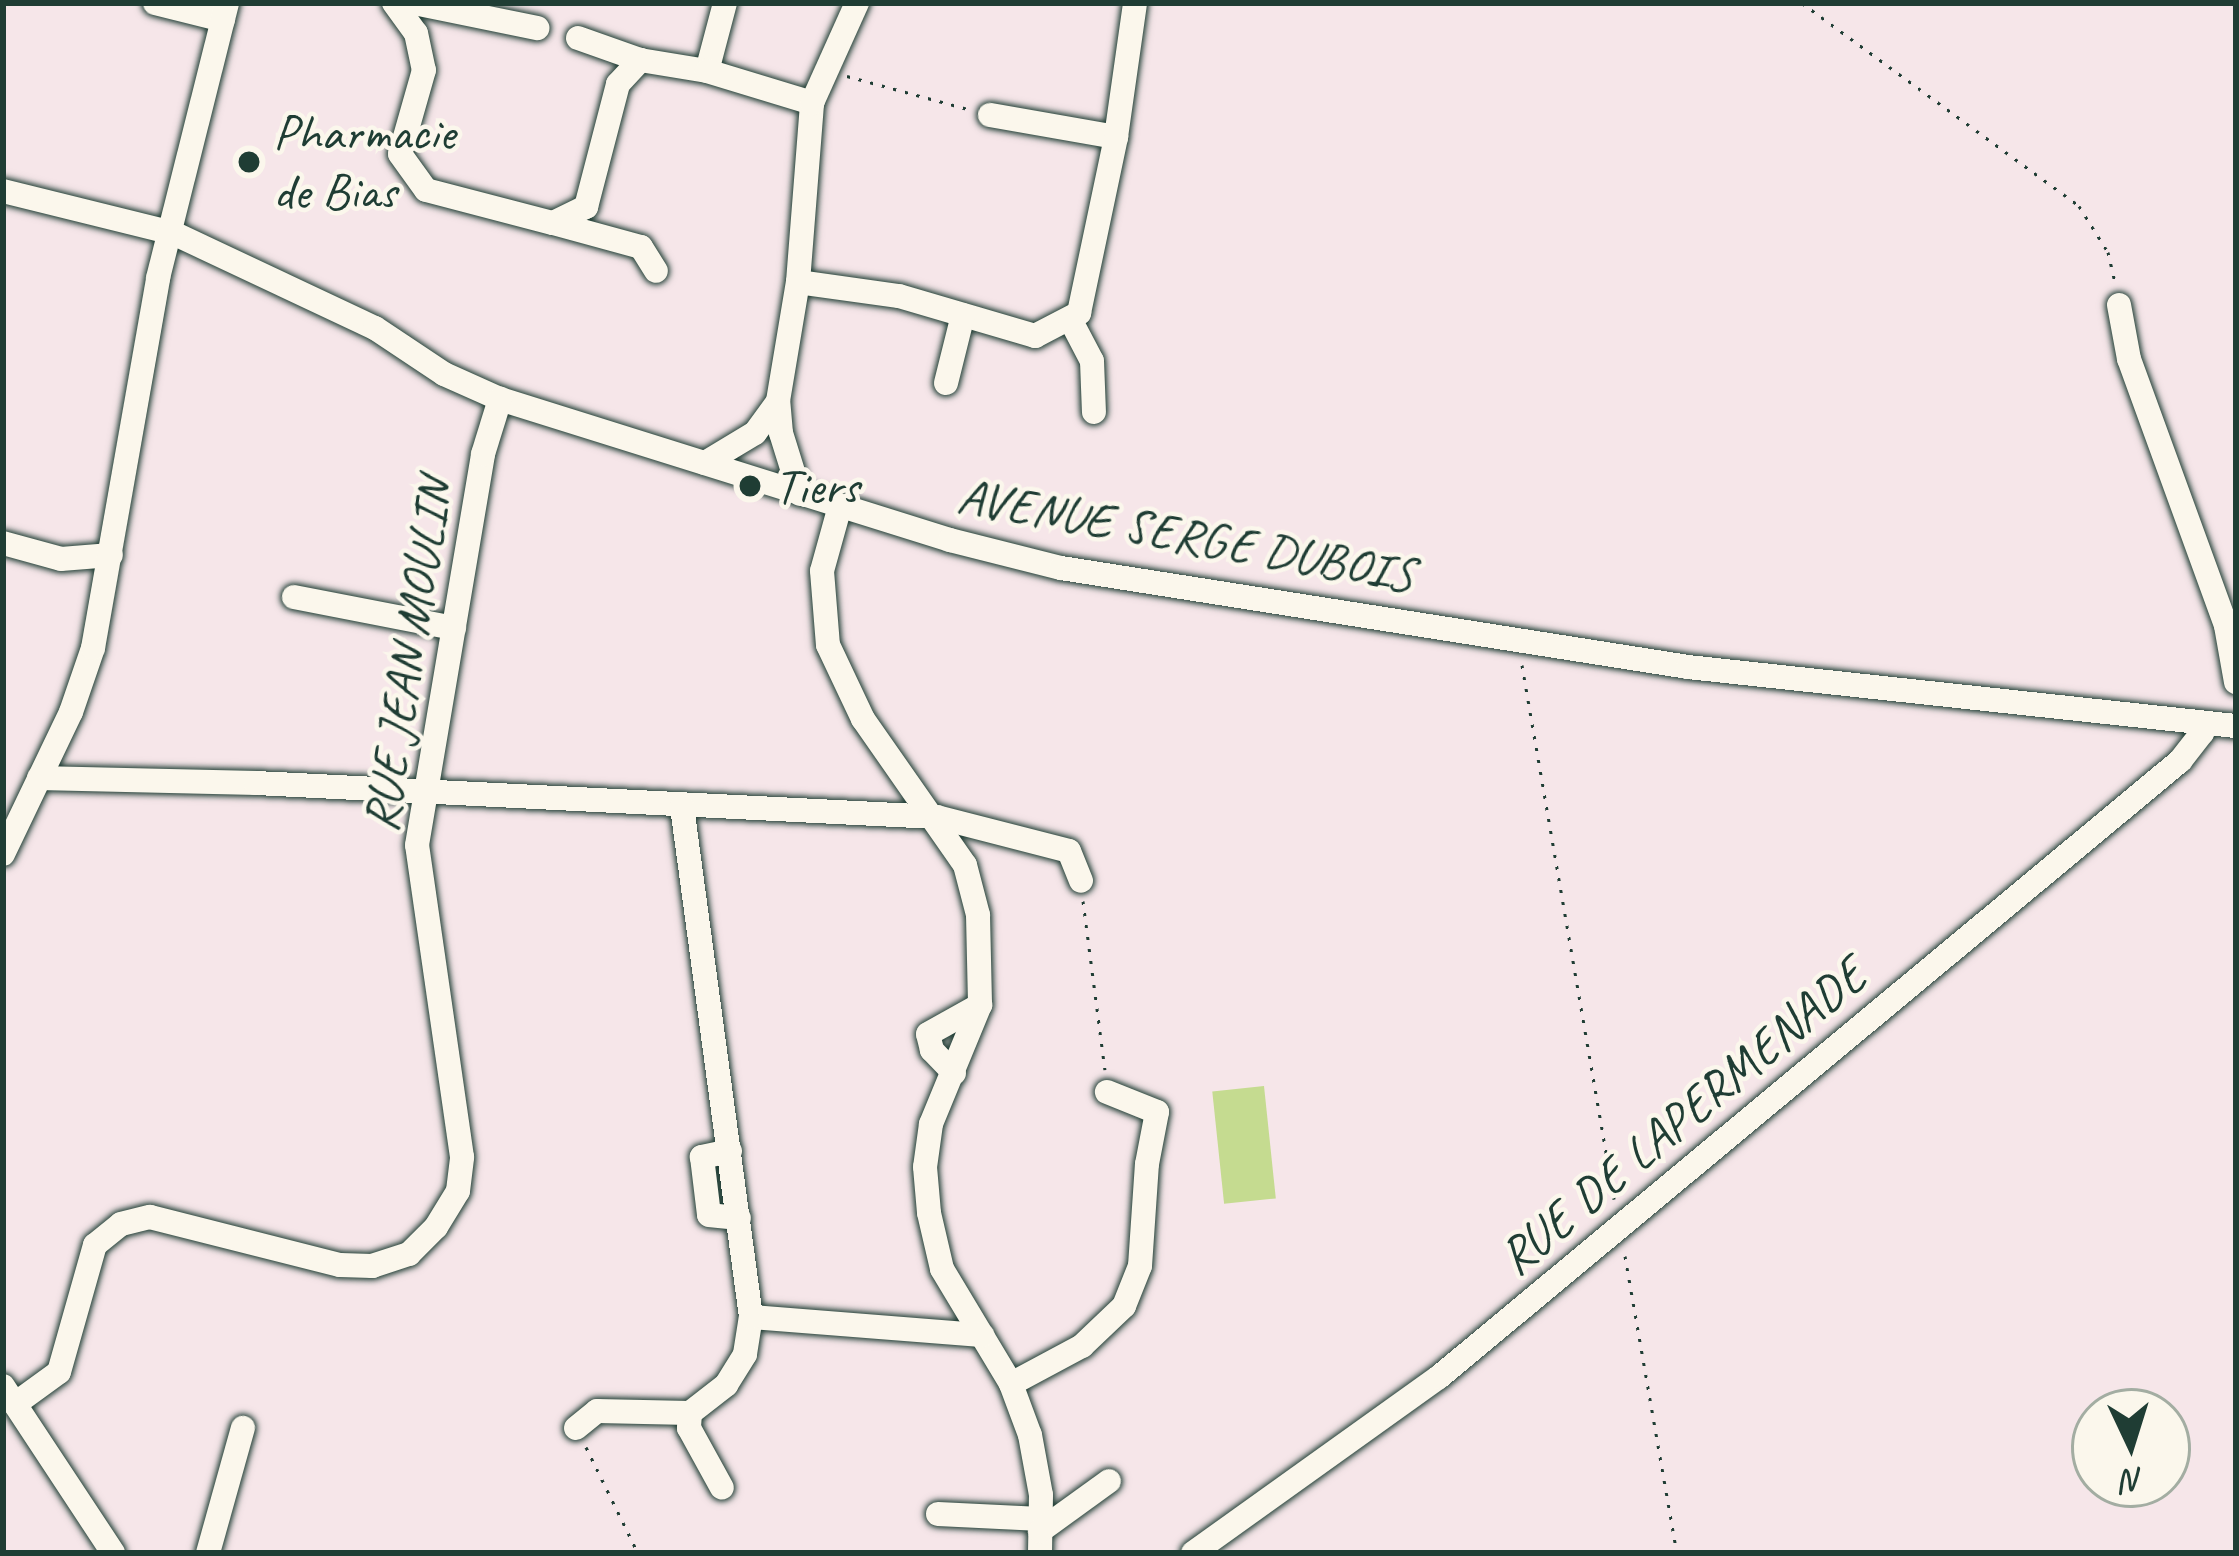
<!DOCTYPE html>
<html>
<head>
<meta charset="utf-8">
<style>
	body { margin:0 }
	#map { position:relative; width:2239px; height:1556px; overflow:hidden; background:#f6e6e9; font-family:Caveat,sans-serif }
	div>[style] { position:absolute }
	[style*='--x'] { left:calc(var(--x)*1px); top:calc(var(--y)*1px); width:calc(var(--w)*1px); rotate:calc(var(--a)*1deg) }
	.green>* { inset:0; background:#c5db90; transform-origin:0 0 }
	.path>* { height:3px; margin-top:-1.5px; transform-origin:0; background:repeating-linear-gradient(90deg,#1f3d34 0 3px,transparent 0 12px) }
	.roads { filter:drop-shadow(0 0 3px #1f3d34) drop-shadow(0 0 3px #1f3d34) }
	.minor>* { height:24px; margin:-12px; padding:0 12px; transform-origin:12px; border-radius:12px; background:#fbf7ec }
	.dots>* { width:33px; height:33px; translate:-50% -50%; box-sizing:border-box; border:6px solid #fbf7ec; border-radius:50% }
	span { translate:-50% -50%; white-space:nowrap; text-align:center; line-height:1.15; -webkit-text-stroke:9px #fbf7ec; paint-order:stroke }
	.poi-label { font-size:51px; color:#1f3d34 }
	.left { translate:0 -50%; text-align:left }
	.street-label { font-size:51px; color:#1f3d34 }
	.frame { position:absolute; inset:0; border:6px solid #1f3d34; pointer-events:none }
	.north { position:absolute; left:2071px; top:1388px; width:120px; height:120px; box-sizing:border-box; background:#fbf7ec; border:3px solid #a3ada2; border-radius:50%; rotate:176deg; font-size:33px; font-weight:700; line-height:48px; text-align:center; color:#1f3d34 }
	.north::after { content:''; display:block; margin:auto; width:42px; height:54px; background:#1f3d34; clip-path:polygon(50% 0,100% 100%,50% 72%,0 100%) }
</style>
</head>
<body>
<div id="map">
	<div class="green">
		<i style="left:1264px;top:1086px;width:113px;height:52px;rotate:84deg"></i>
	</div>
	<div class="path">
		<i style="--x:1802;--y:3;--w:343;--a:36.2"></i>
		<i style="--x:2079;--y:206;--w:54;--a:57.8"></i>
		<i style="--x:2108;--y:252;--w:32;--a:77"></i>
		<i style="--x:847;--y:76;--w:129;--a:15.3"></i>
		<i style="--x:1522;--y:665;--w:542;--a:80.22"></i>
		<i style="--x:1083;--y:901;--w:170;--a:82.6"></i>
		<i style="--x:1625;--y:1256;--w:302;--a:80.1"></i>
		<i style="--x:586;--y:1447;--w:118;--a:63.9"></i>
	</div>
	<div class="roads">
		<div class="minor">
			<i style="--x:155;--y:3;--w:70;--a:14"></i>
			<i style="--x:394;--y:3;--w:37;--a:54"></i>
			<i style="--x:416;--y:33;--w:38;--a:78"></i>
			<i style="--x:424;--y:70;--w:87;--a:105.9"></i>
			<i style="--x:400;--y:154;--w:44;--a:54.2"></i>
			<i style="--x:426;--y:190;--w:131;--a:14.6"></i>
			<i style="--x:553;--y:223;--w:37;--a:-26"></i>
			<i style="--x:586;--y:207;--w:127;--a:-75.4"></i>
			<i style="--x:618;--y:84;--w:33;--a:-47"></i>
			<i style="--x:640;--y:60;--w:68;--a:9.3"></i>
			<i style="--x:414;--y:3;--w:126;--a:11.5"></i>
			<i style="--x:725;--y:3;--w:70;--a:104.8"></i>
			<i style="--x:707;--y:71;--w:110;--a:16.9"></i>
			<i style="--x:578;--y:38;--w:66;--a:19.5"></i>
			<i style="--x:990;--y:115;--w:128;--a:9.9"></i>
			<i style="--x:3;--y:191;--w:175;--a:13.9"></i>
			<i style="--x:173;--y:233;--w:223;--a:25.2"></i>
			<i style="--x:375;--y:328;--w:83;--a:33.7"></i>
			<i style="--x:444;--y:374;--w:61;--a:24.1"></i>
			<i style="--x:500;--y:399;--w:472;--a:17.4"></i>
			<i style="--x:950;--y:540;--w:114;--a:14.2"></i>
			<i style="--x:1061;--y:568;--w:635;--a:8.97"></i>
			<i style="--x:1688;--y:667;--w:551;--a:6.15"></i>
			<i style="--x:553;--y:223;--w:91;--a:15.3"></i>
			<i style="--x:641;--y:247;--w:28;--a:58"></i>
			<i style="--x:798;--y:282;--w:102;--a:7.9"></i>
			<i style="--x:899;--y:296;--w:142;--a:16.4"></i>
			<i style="--x:1035;--y:336;--w:50;--a:-27.6"></i>
			<i style="--x:1079;--y:313;--w:180;--a:-78.1"></i>
			<i style="--x:1116;--y:137;--w:135;--a:-81.9"></i>
			<i style="--x:2119;--y:305;--w:55;--a:79.5"></i>
			<i style="--x:2129;--y:359;--w:284;--a:70"></i>
			<i style="--x:2226;--y:626;--w:57;--a:79.9"></i>
			<i style="--x:1070;--y:319;--w:47;--a:62.4"></i>
			<i style="--x:1092;--y:361;--w:51;--a:87.8"></i>
			<i style="--x:946;--y:383;--w:70;--a:-76"></i>
			<i style="--x:705;--y:463;--w:58;--a:-31"></i>
			<i style="--x:755;--y:433;--w:39;--a:-54"></i>
			<i style="--x:800;--y:494;--w:64;--a:-107.3"></i>
			<i style="--x:781;--y:433;--w:32;--a:-95"></i>
			<i style="--x:778;--y:401;--w:121;--a:-80.5"></i>
			<i style="--x:798;--y:282;--w:180;--a:-85.5"></i>
			<i style="--x:812;--y:103;--w:110;--a:-65.8"></i>
			<i style="--x:840;--y:506;--w:67;--a:105.5"></i>
			<i style="--x:822;--y:571;--w:74;--a:85.4"></i>
			<i style="--x:828;--y:645;--w:82;--a:64.7"></i>
			<i style="--x:863;--y:719;--w:178;--a:55.1"></i>
			<i style="--x:965;--y:865;--w:52;--a:75.4"></i>
			<i style="--x:978;--y:915;--w:90;--a:88.7"></i>
			<i style="--x:980;--y:1005;--w:129;--a:112.4"></i>
			<i style="--x:931;--y:1124;--w:43;--a:97.9"></i>
			<i style="--x:925;--y:1167;--w:46;--a:85"></i>
			<i style="--x:929;--y:1213;--w:57;--a:76.9"></i>
			<i style="--x:942;--y:1269;--w:134;--a:59"></i>
			<i style="--x:1011;--y:1384;--w:54;--a:69.6"></i>
			<i style="--x:1030;--y:1435;--w:61;--a:79.6"></i>
			<i style="--x:1041;--y:1495;--w:58;--a:91"></i>
			<i style="--x:3;--y:543;--w:60;--a:15.4"></i>
			<i style="--x:61;--y:559;--w:50;--a:-4.6"></i>
			<i style="--x:294;--y:597;--w:163;--a:11"></i>
			<i style="--x:39;--y:778;--w:217;--a:1.3"></i>
			<i style="--x:256;--y:783;--w:682;--a:2.86"></i>
			<i style="--x:937;--y:817;--w:136;--a:14.4"></i>
			<i style="--x:1069;--y:851;--w:32;--a:68"></i>
			<i style="--x:3;--y:854;--w:157;--a:-64.4"></i>
			<i style="--x:71;--y:712;--w:68;--a:-71"></i>
			<i style="--x:93;--y:648;--w:376;--a:-80"></i>
			<i style="--x:158;--y:278;--w:284;--a:-75.9"></i>
			<i style="--x:954;--y:1073;--w:32;--a:-134"></i>
			<i style="--x:932;--y:1050;--w:16;--a:-104"></i>
			<i style="--x:928;--y:1034;--w:60;--a:-29.1"></i>
			<i style="--x:730;--y:1151;--w:29;--a:168"></i>
			<i style="--x:702;--y:1157;--w:58;--a:83.1"></i>
			<i style="--x:709;--y:1215;--w:30;--a:6"></i>
			<i style="--x:751;--y:1317;--w:232;--a:4.5"></i>
			<i style="--x:1011;--y:1384;--w:81;--a:-28.2"></i>
			<i style="--x:1082;--y:1346;--w:58;--a:-43.6"></i>
			<i style="--x:1124;--y:1306;--w:43;--a:-68.2"></i>
			<i style="--x:1140;--y:1266;--w:102;--a:-86.1"></i>
			<i style="--x:1147;--y:1164;--w:53;--a:-79.1"></i>
			<i style="--x:1157;--y:1112;--w:54;--a:-158.2"></i>
			<i style="--x:3;--y:1386;--w:200;--a:56.6"></i>
			<i style="--x:15;--y:1404;--w:54;--a:-36"></i>
			<i style="--x:59;--y:1372;--w:132;--a:-74.2"></i>
			<i style="--x:95;--y:1245;--w:33;--a:-39"></i>
			<i style="--x:121;--y:1224;--w:30;--a:-14"></i>
			<i style="--x:150;--y:1217;--w:196;--a:14.2"></i>
			<i style="--x:340;--y:1265;--w:32;--a:2"></i>
			<i style="--x:372;--y:1266;--w:39;--a:-18"></i>
			<i style="--x:409;--y:1254;--w:38;--a:-45"></i>
			<i style="--x:436;--y:1227;--w:42;--a:-58.6"></i>
			<i style="--x:458;--y:1191;--w:34;--a:-83"></i>
			<i style="--x:462;--y:1157;--w:315;--a:-98.2"></i>
			<i style="--x:417;--y:845;--w:397;--a:-80.4"></i>
			<i style="--x:483;--y:454;--w:58;--a:-72.8"></i>
			<i style="--x:690;--y:1413;--w:15;--a:94"></i>
			<i style="--x:689;--y:1428;--w:68;--a:61.2"></i>
			<i style="--x:576;--y:1428;--w:27;--a:-39"></i>
			<i style="--x:597;--y:1411;--w:93;--a:1.2"></i>
			<i style="--x:690;--y:1413;--w:46;--a:-37.9"></i>
			<i style="--x:726;--y:1385;--w:36;--a:-58"></i>
			<i style="--x:745;--y:1354;--w:37;--a:-81"></i>
			<i style="--x:751;--y:1317;--w:515;--a:-97.7"></i>
			<i style="--x:938;--y:1514;--w:103;--a:2.8"></i>
			<i style="--x:1040;--y:1531;--w:85;--a:-35.9"></i>
			<i style="--x:208;--y:1553;--w:130;--a:-74.4"></i>
			<i style="--x:1193;--y:1553;--w:302;--a:-35.6"></i>
			<i style="--x:1439;--y:1377;--w:964;--a:-39.74"></i>
			<i style="--x:2180;--y:761;--w:36;--a:-52"></i>
			<i style="--x:2202;--y:733;--w:9;--a:-84"></i>
		</div>
	</div>
	<div class="dots">
		<i style="left:249px;top:162px;background:#1f3d34"></i>
		<i style="left:750px;top:486px;background:#1f3d34"></i>
	</div>
	<div class="poi-label">
		<span class="left" style="left:273px;top:162px">Pharmacie<br>de Bias</span>
		<span class="left" style="left:774px;top:486px">Tiers</span>
	</div>
	<div class="street-label">
		<span style="left:1186px;top:535px;rotate:10deg">AVENUE SERGE DUBOIS</span>
		<span style="left:407px;top:655px;rotate:-81deg">RUE JEAN MOULIN</span>
		<span style="left:1682px;top:1116px;rotate:-40deg">RUE DE LAPERMENADE</span>
	</div>
	<div class="frame"></div>
	<div class="north">N</div>
</div>
</body>
</html>
